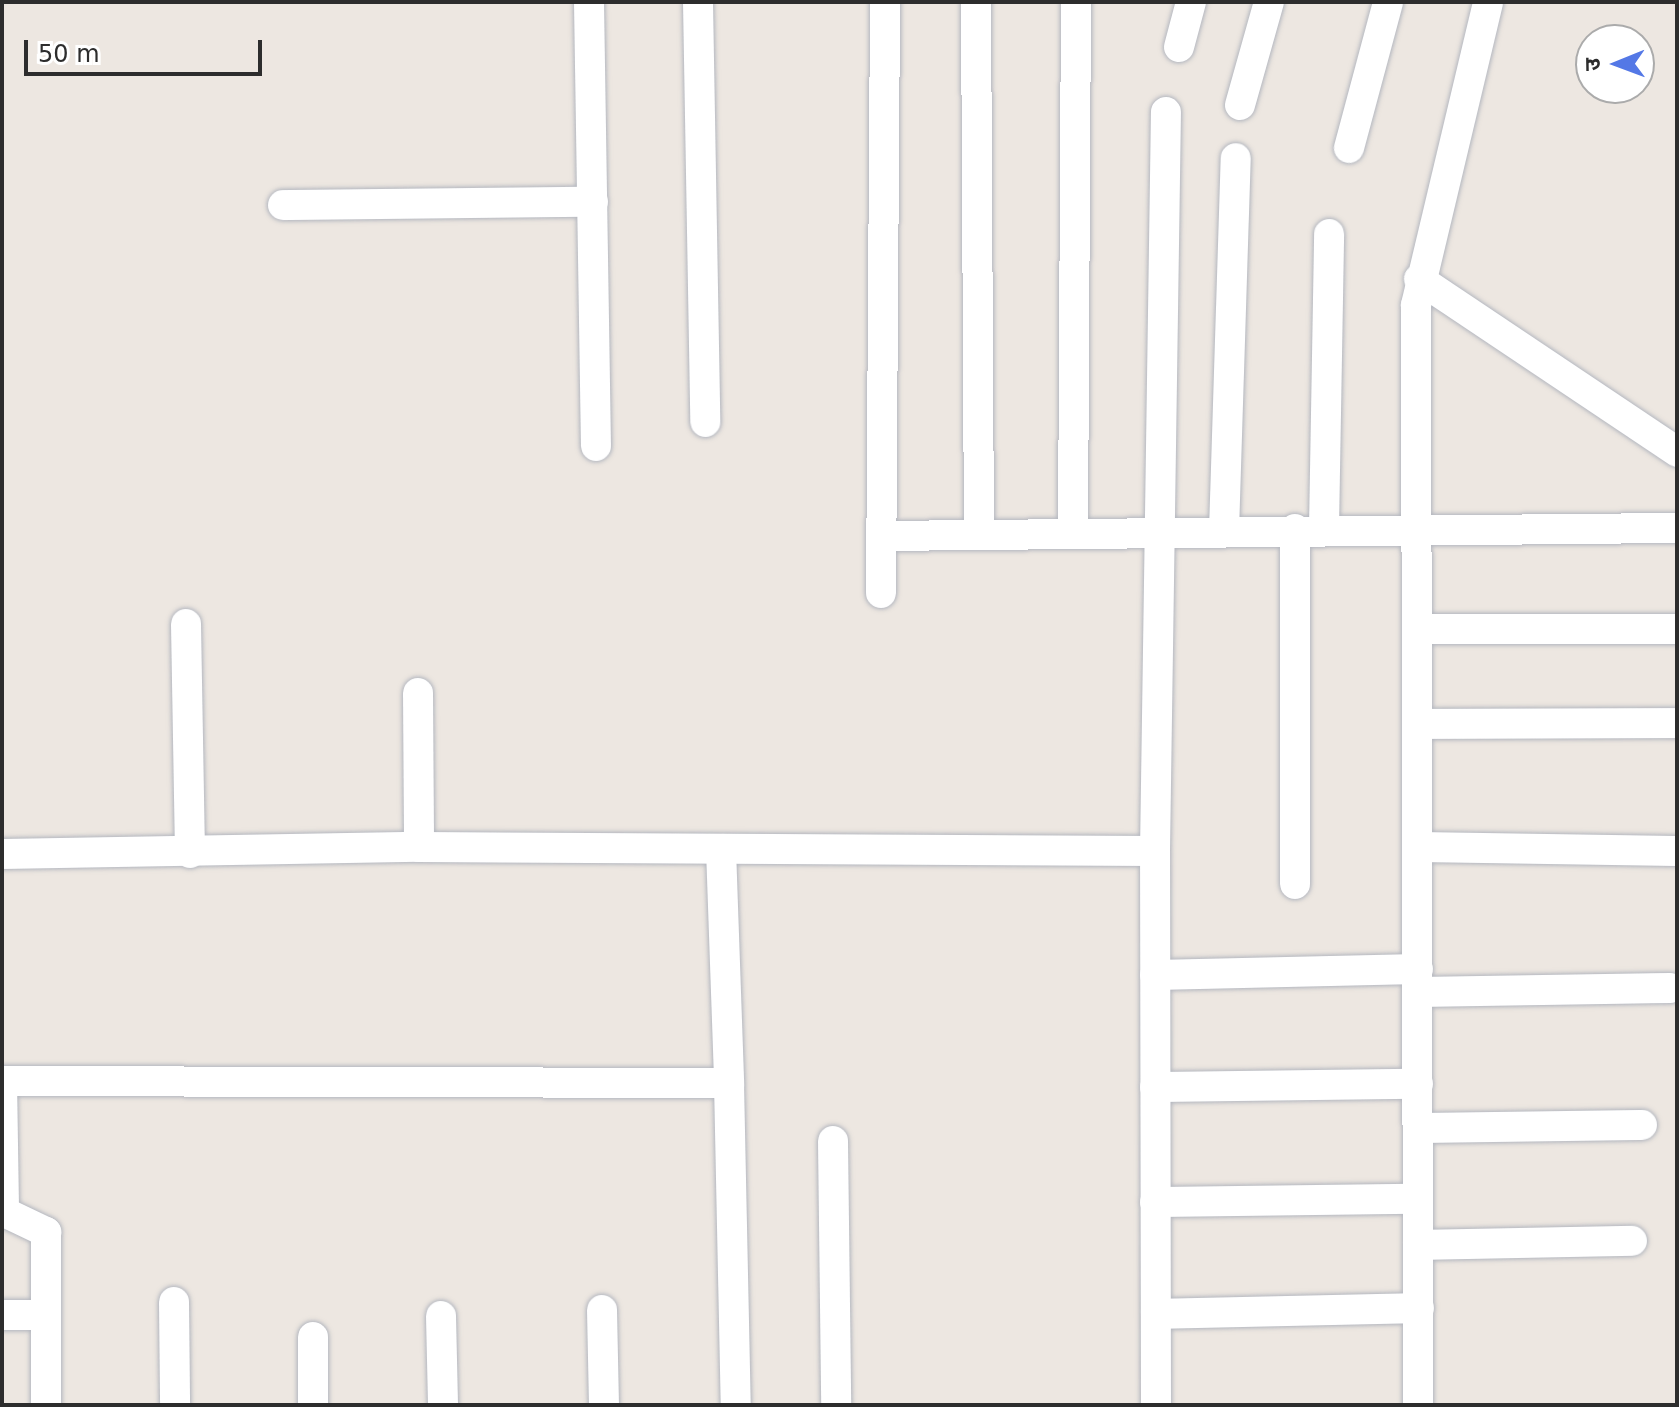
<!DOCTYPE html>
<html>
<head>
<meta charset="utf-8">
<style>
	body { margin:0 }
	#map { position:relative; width:1679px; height:1407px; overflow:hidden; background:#ede7e1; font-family:"DejaVu Sans","Noto Sans Devanagari",sans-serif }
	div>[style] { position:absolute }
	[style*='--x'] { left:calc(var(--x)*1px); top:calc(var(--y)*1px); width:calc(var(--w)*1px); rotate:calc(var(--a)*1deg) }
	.roads { filter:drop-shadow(0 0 2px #b4b7bf) drop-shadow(0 0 2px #b4b7bf) }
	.street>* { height:30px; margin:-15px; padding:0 15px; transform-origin:15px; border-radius:15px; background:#fff }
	span { translate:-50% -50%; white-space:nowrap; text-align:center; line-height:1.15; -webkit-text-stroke:6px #fff; paint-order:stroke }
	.frame { position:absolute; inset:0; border:4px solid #2d2d2d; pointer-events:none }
	.north { position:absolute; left:1575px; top:24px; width:80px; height:80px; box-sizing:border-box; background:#fff; border:2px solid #ababab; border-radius:50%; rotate:269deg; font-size:22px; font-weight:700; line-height:32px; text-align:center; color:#2d2d2d }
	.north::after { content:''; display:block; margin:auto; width:28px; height:36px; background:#5478e6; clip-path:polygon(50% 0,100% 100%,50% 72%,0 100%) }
	.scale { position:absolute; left:24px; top:40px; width:238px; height:36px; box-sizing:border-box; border:4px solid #2d2d2d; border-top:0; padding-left:10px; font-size:24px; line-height:28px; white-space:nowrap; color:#2d2d2d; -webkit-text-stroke:6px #fff; paint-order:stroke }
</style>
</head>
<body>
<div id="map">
	<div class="roads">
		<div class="street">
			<i style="--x:589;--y:2;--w:444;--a:89.1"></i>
			<i style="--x:698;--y:2;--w:420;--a:89"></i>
			<i style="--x:976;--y:2;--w:532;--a:89.68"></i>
			<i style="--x:1179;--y:47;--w:47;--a:-75.1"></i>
			<i style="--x:1240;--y:105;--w:107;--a:-74.3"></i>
			<i style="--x:1349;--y:148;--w:151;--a:-75"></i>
			<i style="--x:283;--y:205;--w:310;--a:-0.6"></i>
			<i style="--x:1419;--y:279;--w:311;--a:33.8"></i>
			<i style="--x:1324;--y:528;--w:294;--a:-89"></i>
			<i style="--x:1295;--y:529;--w:355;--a:90"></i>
			<i style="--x:1224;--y:531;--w:373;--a:-88.2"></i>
			<i style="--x:1073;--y:533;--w:531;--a:-89.68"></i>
			<i style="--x:881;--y:536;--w:796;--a:-0.58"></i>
			<i style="--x:881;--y:593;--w:591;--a:-89.61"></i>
			<i style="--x:186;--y:624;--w:229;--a:89"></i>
			<i style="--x:1417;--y:629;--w:260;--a:0"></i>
			<i style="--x:418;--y:693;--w:154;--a:89.6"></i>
			<i style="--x:1417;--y:724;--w:260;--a:-0.2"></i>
			<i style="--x:1418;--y:847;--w:259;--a:0.9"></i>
			<i style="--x:721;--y:849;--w:234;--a:88"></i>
			<i style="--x:2;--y:854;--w:417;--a:-1"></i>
			<i style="--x:419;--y:847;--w:736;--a:0.31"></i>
			<i style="--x:1155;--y:975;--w:263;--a:-1.3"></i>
			<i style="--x:1418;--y:992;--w:252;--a:-0.9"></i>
			<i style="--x:2;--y:1081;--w:727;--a:0.16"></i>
			<i style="--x:729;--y:1083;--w:322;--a:88.8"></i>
			<i style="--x:2;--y:1081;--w:131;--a:89.1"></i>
			<i style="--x:4;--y:1212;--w:47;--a:25.5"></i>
			<i style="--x:46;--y:1232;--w:173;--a:90"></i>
			<i style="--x:1155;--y:1087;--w:263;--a:-0.7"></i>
			<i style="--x:1418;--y:1128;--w:224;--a:-0.8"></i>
			<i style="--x:833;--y:1141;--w:264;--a:89.3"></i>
			<i style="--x:1155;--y:1202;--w:263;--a:-0.7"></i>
			<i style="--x:1418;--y:1245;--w:214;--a:-1.1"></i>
			<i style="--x:174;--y:1302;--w:103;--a:89.4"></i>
			<i style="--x:602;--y:1310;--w:95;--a:88.8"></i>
			<i style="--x:1156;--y:1314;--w:263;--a:-1.3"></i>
			<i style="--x:2;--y:1315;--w:44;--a:0"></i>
			<i style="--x:441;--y:1316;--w:89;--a:88.7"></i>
			<i style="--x:313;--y:1337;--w:68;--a:90"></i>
			<i style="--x:1156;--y:1405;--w:554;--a:-90.1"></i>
			<i style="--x:1155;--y:851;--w:739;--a:-89.15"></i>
			<i style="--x:1418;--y:1405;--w:1100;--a:-90.1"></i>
			<i style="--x:1416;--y:305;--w:311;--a:-76.6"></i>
		</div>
	</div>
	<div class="frame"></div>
	<div class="north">उ</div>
	<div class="scale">50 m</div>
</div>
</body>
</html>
